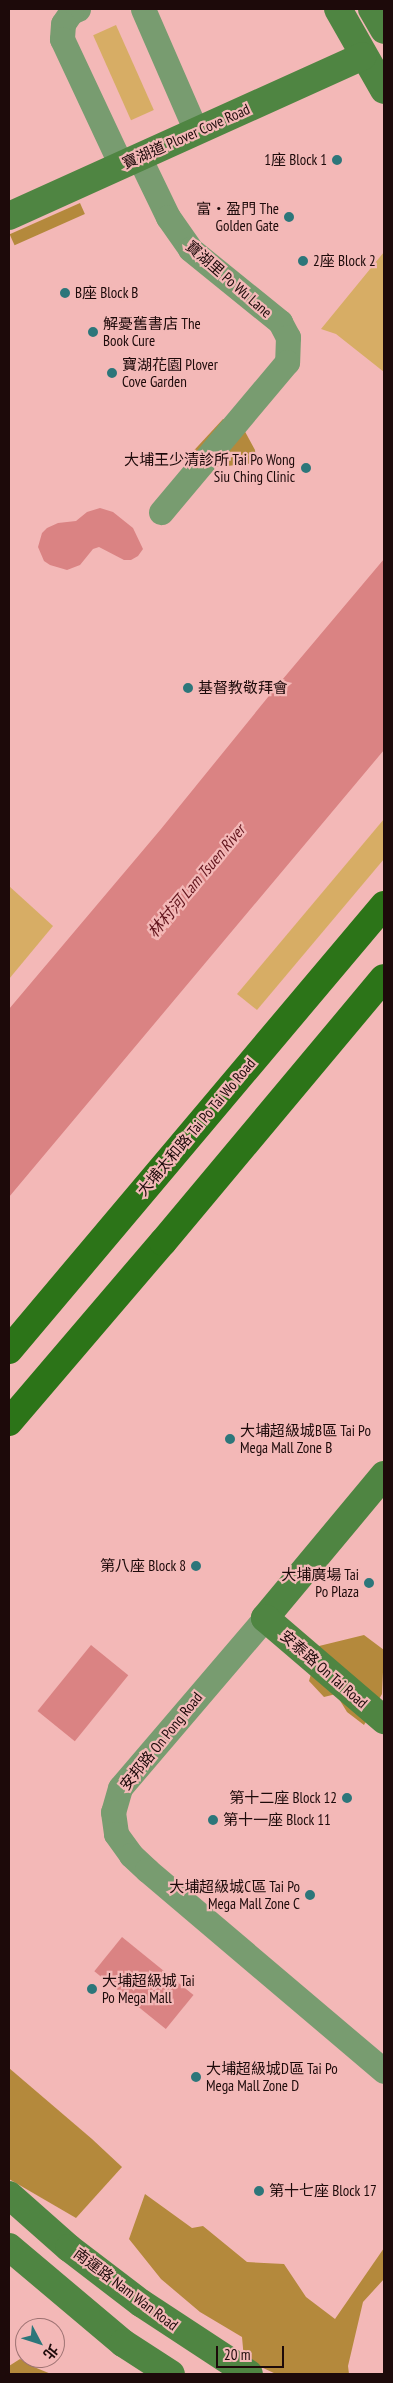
<!DOCTYPE html>
<html>
<head>
<meta charset="utf-8">
<style>
	body { margin:0 }
	#map { position:relative; width:393px; height:2383px; overflow:hidden; background:#f3b8b7; font-family:"PT Sans Narrow","Noto Sans TC",sans-serif }
	div>[style] { position:absolute }
	[style*='--x'] { left:calc(var(--x)*1px); top:calc(var(--y)*1px); width:calc(var(--w)*1px); rotate:calc(var(--a)*1deg) }
	.green>* { inset:0; background:#d7ad65; transform-origin:0 0 }
	.forest>* { inset:0; background:#b4893c; transform-origin:0 0 }
	.water>* { inset:0; background:#da8383; transform-origin:0 0 }
	.street>* { height:25px; margin:-12.5px; padding:0 12.5px; transform-origin:12.5px; border-radius:12.5px; background:#789c70 }
	.secondary>* { height:28px; margin:-14px; padding:0 14px; transform-origin:14px; border-radius:14px; background:#4f8542 }
	.primary>* { height:28px; margin:-14px; padding:0 14px; transform-origin:14px; border-radius:14px; background:#2c7418 }
	.dots>* { width:14px; height:14px; translate:-50% -50%; box-sizing:border-box; border:2px solid #f3b8b7; border-radius:50% }
	span { translate:-50% -50%; white-space:nowrap; text-align:center; line-height:1.15; -webkit-text-stroke:4.5px #f3b8b7; paint-order:stroke }
	.street-label { font-size:15px; color:#1d0a0a }
	.poi-label { font-size:15px; color:#1d0a0a }
	.right { translate:-100% -50%; text-align:right }
	.left { translate:0 -50%; text-align:left }
	.water-label { font-size:16px; color:#62141c; font-style:italic }
	.frame { position:absolute; inset:0; border:10px solid #1d0a0a; pointer-events:none }
	.north { position:absolute; left:15px; top:2318px; width:50px; height:50px; box-sizing:border-box; background:#f3b8b7; border:1px solid #9d7272; border-radius:50%; rotate:130deg; font-size:14px; font-weight:700; line-height:20px; text-align:center; color:#1d0a0a }
	.north::after { content:''; display:block; margin:auto; width:18px; height:22px; background:#2c767a; clip-path:polygon(50% 0,100% 100%,50% 72%,0 100%) }
	.scale { position:absolute; left:216px; top:2346px; width:68px; height:22px; box-sizing:border-box; border:2px solid #1d0a0a; border-top:0; padding-left:6px; font-size:15px; line-height:18px; white-space:nowrap; color:#1d0a0a; -webkit-text-stroke:4px #f3b8b7; paint-order:stroke }
</style>
</head>
<body>
<div id="map">
	<div class="green">
		<i style="left:116px;top:25px;width:93px;height:25px;rotate:66deg"></i>
		<i style="clip-path:polygon(384px 252px,384px 372px,336px 334px,321px 329px)"></i>
		<i style="clip-path:polygon(384px 819px,384px 859px,257px 1010px,237px 994px)"></i>
		<i style="clip-path:polygon(9px 886px,53px 926px,9px 979px)"></i>
	</div>
	<div class="forest">
		<i style="left:80px;top:203px;width:12px;height:77px;rotate:66deg"></i>
		<i style="clip-path:polygon(223px 419px,242px 426px,255px 450px,256px 463px,217px 467px,203px 480px,186px 459px)"></i>
		<i style="clip-path:polygon(364px 1635px,384px 1650px,382px 1694px,364px 1725px,347px 1712px,336px 1694px,324px 1697px,309px 1681px,319px 1646px)"></i>
		<i style="clip-path:polygon(9px 2068px,92px 2139px,122px 2167px,76px 2218px,9px 2179px)"></i>
		<i style="clip-path:polygon(145px 2194px,192px 2228px,203px 2226px,247px 2262px,284px 2264px,306px 2297px,335px 2319px,384px 2248px,384px 2279px,363px 2302px,348px 2366px,349px 2374px,276px 2374px,244px 2359px,242px 2337px,200px 2312px,161px 2279px,129px 2239px)"></i>
		<i style="clip-path:polygon(20px 2359px,34px 2367px,51px 2374px,9px 2374px,9px 2366px)"></i>
	</div>
	<div class="water">
		<i style="clip-path:polygon(100px 508px,113px 512px,133px 528px,143px 549px,138px 556px,131px 560px,124px 560px,99px 547px,93px 549px,80px 565px,67px 570px,50px 565px,44px 561px,38px 547px,42px 533px,47px 528px,58px 523px,76px 521px,87px 512px)"></i>
		<i style="clip-path:polygon(384px 559px,384px 750px,9px 1197px,9px 1009px,161px 829px,277px 686px)"></i>
		<i style="left:91px;top:1645px;width:48px;height:85px;rotate:39deg"></i>
		<i style="left:122px;top:1937px;width:92px;height:44px;rotate:39deg"></i>
	</div>
	<div class="street">
		<i style="--x:78;--y:9;--w:8;--a:157"></i>
		<i style="--x:71;--y:12;--w:14;--a:124"></i>
		<i style="--x:63;--y:24;--w:15;--a:94"></i>
		<i style="--x:62;--y:39;--w:139;--a:64.9"></i>
		<i style="--x:143;--y:9;--w:133;--a:66.5"></i>
		<i style="--x:139;--y:157;--w:67;--a:64.2"></i>
		<i style="--x:168;--y:217;--w:39;--a:55"></i>
		<i style="--x:190;--y:249;--w:116;--a:39"></i>
		<i style="--x:280;--y:322;--w:17;--a:62"></i>
		<i style="--x:288;--y:337;--w:25;--a:92"></i>
		<i style="--x:287;--y:362;--w:196;--a:130"></i>
		<i style="--x:265;--y:1618;--w:223;--a:130.5"></i>
		<i style="--x:120;--y:1788;--w:25;--a:106"></i>
		<i style="--x:113;--y:1812;--w:22;--a:82"></i>
		<i style="--x:116;--y:1834;--w:26;--a:54"></i>
		<i style="--x:131;--y:1855;--w:22;--a:43"></i>
		<i style="--x:147;--y:1870;--w:311;--a:40.3"></i>
	</div>
	<div class="secondary">
		<i style="--x:338;--y:9;--w:93;--a:60.4"></i>
		<i style="--x:372;--y:9;--w:24;--a:60"></i>
		<i style="--x:9;--y:216;--w:388;--a:-24.3"></i>
		<i style="--x:384;--y:1475;--w:186;--a:129.8"></i>
		<i style="--x:265;--y:1618;--w:157;--a:40.6"></i>
		<i style="--x:9;--y:2195;--w:80;--a:41.5"></i>
		<i style="--x:69;--y:2248;--w:91;--a:37.4"></i>
		<i style="--x:141;--y:2303;--w:129;--a:33.3"></i>
		<i style="--x:9;--y:2247;--w:149;--a:40.1"></i>
		<i style="--x:123;--y:2343;--w:57;--a:32.9"></i>
	</div>
	<div class="primary">
		<i style="--x:9;--y:1350;--w:582;--a:-49.88"></i>
		<i style="--x:9;--y:1422;--w:237;--a:-49.5"></i>
		<i style="--x:163;--y:1242;--w:344;--a:-50.1"></i>
	</div>
	<div class="dots">
		<i style="left:337px;top:160px;background:#2c767a"></i>
		<i style="left:289px;top:217px;background:#2c767a"></i>
		<i style="left:303px;top:261px;background:#2c767a"></i>
		<i style="left:65px;top:293px;background:#2c767a"></i>
		<i style="left:93px;top:332px;background:#2c767a"></i>
		<i style="left:112px;top:373px;background:#2c767a"></i>
		<i style="left:306px;top:468px;background:#2c767a"></i>
		<i style="left:188px;top:688px;background:#2c767a"></i>
		<i style="left:230px;top:1439px;background:#2c767a"></i>
		<i style="left:196px;top:1566px;background:#2c767a"></i>
		<i style="left:369px;top:1583px;background:#2c767a"></i>
		<i style="left:347px;top:1798px;background:#2c767a"></i>
		<i style="left:213px;top:1820px;background:#2c767a"></i>
		<i style="left:310px;top:1895px;background:#2c767a"></i>
		<i style="left:92px;top:1989px;background:#2c767a"></i>
		<i style="left:196px;top:2077px;background:#2c767a"></i>
		<i style="left:259px;top:2191px;background:#2c767a"></i>
	</div>
	<div class="street-label">
		<span style="left:186px;top:136px;rotate:-24deg">寶湖道 Plover Cove Road</span>
		<span style="left:229px;top:279px;rotate:41deg">寶湖里 Po Wu Lane</span>
		<span style="left:196px;top:1127px;rotate:-50deg">大埔太和路 Tai Po Tai Wo Road</span>
		<span style="left:324px;top:1669px;rotate:41deg">安泰路 On Tai Road</span>
		<span style="left:161px;top:1741px;rotate:-51deg">安邦路 On Pong Road</span>
		<span style="left:126px;top:2289px;rotate:37deg">南運路 Nam Wan Road</span>
	</div>
	<div class="poi-label">
		<span class="right" style="left:327px;top:160px">1座 Block 1</span>
		<span class="right" style="left:279px;top:217px">富‧盈門 The<br>Golden Gate</span>
		<span class="left" style="left:313px;top:261px">2座 Block 2</span>
		<span class="left" style="left:75px;top:293px">B座 Block B</span>
		<span class="left" style="left:103px;top:332px">解憂舊書店 The<br>Book Cure</span>
		<span class="left" style="left:122px;top:373px">寶湖花園 Plover<br>Cove Garden</span>
		<span class="right" style="left:295px;top:468px">大埔王少清診所 Tai Po Wong<br>Siu Ching Clinic</span>
		<span class="left" style="left:198px;top:688px">基督教敬拜會</span>
		<span class="left" style="left:240px;top:1439px">大埔超級城B區 Tai Po<br>Mega Mall Zone B</span>
		<span class="right" style="left:186px;top:1566px">第八座 Block 8</span>
		<span class="right" style="left:359px;top:1583px">大埔廣場 Tai<br>Po Plaza</span>
		<span class="right" style="left:337px;top:1798px">第十二座 Block 12</span>
		<span class="left" style="left:223px;top:1820px">第十一座 Block 11</span>
		<span class="right" style="left:300px;top:1895px">大埔超級城C區 Tai Po<br>Mega Mall Zone C</span>
		<span class="left" style="left:102px;top:1989px">大埔超級城 Tai<br>Po Mega Mall</span>
		<span class="left" style="left:206px;top:2077px">大埔超級城D區 Tai Po<br>Mega Mall Zone D</span>
		<span class="left" style="left:269px;top:2191px">第十七座 Block 17</span>
	</div>
	<div class="water-label">
		<span style="left:196px;top:881px;rotate:-50deg">林村河 Lam Tsuen River</span>
	</div>
	<div class="frame"></div>
	<div class="north">北</div>
	<div class="scale">20 m</div>
</div>
</body>
</html>
